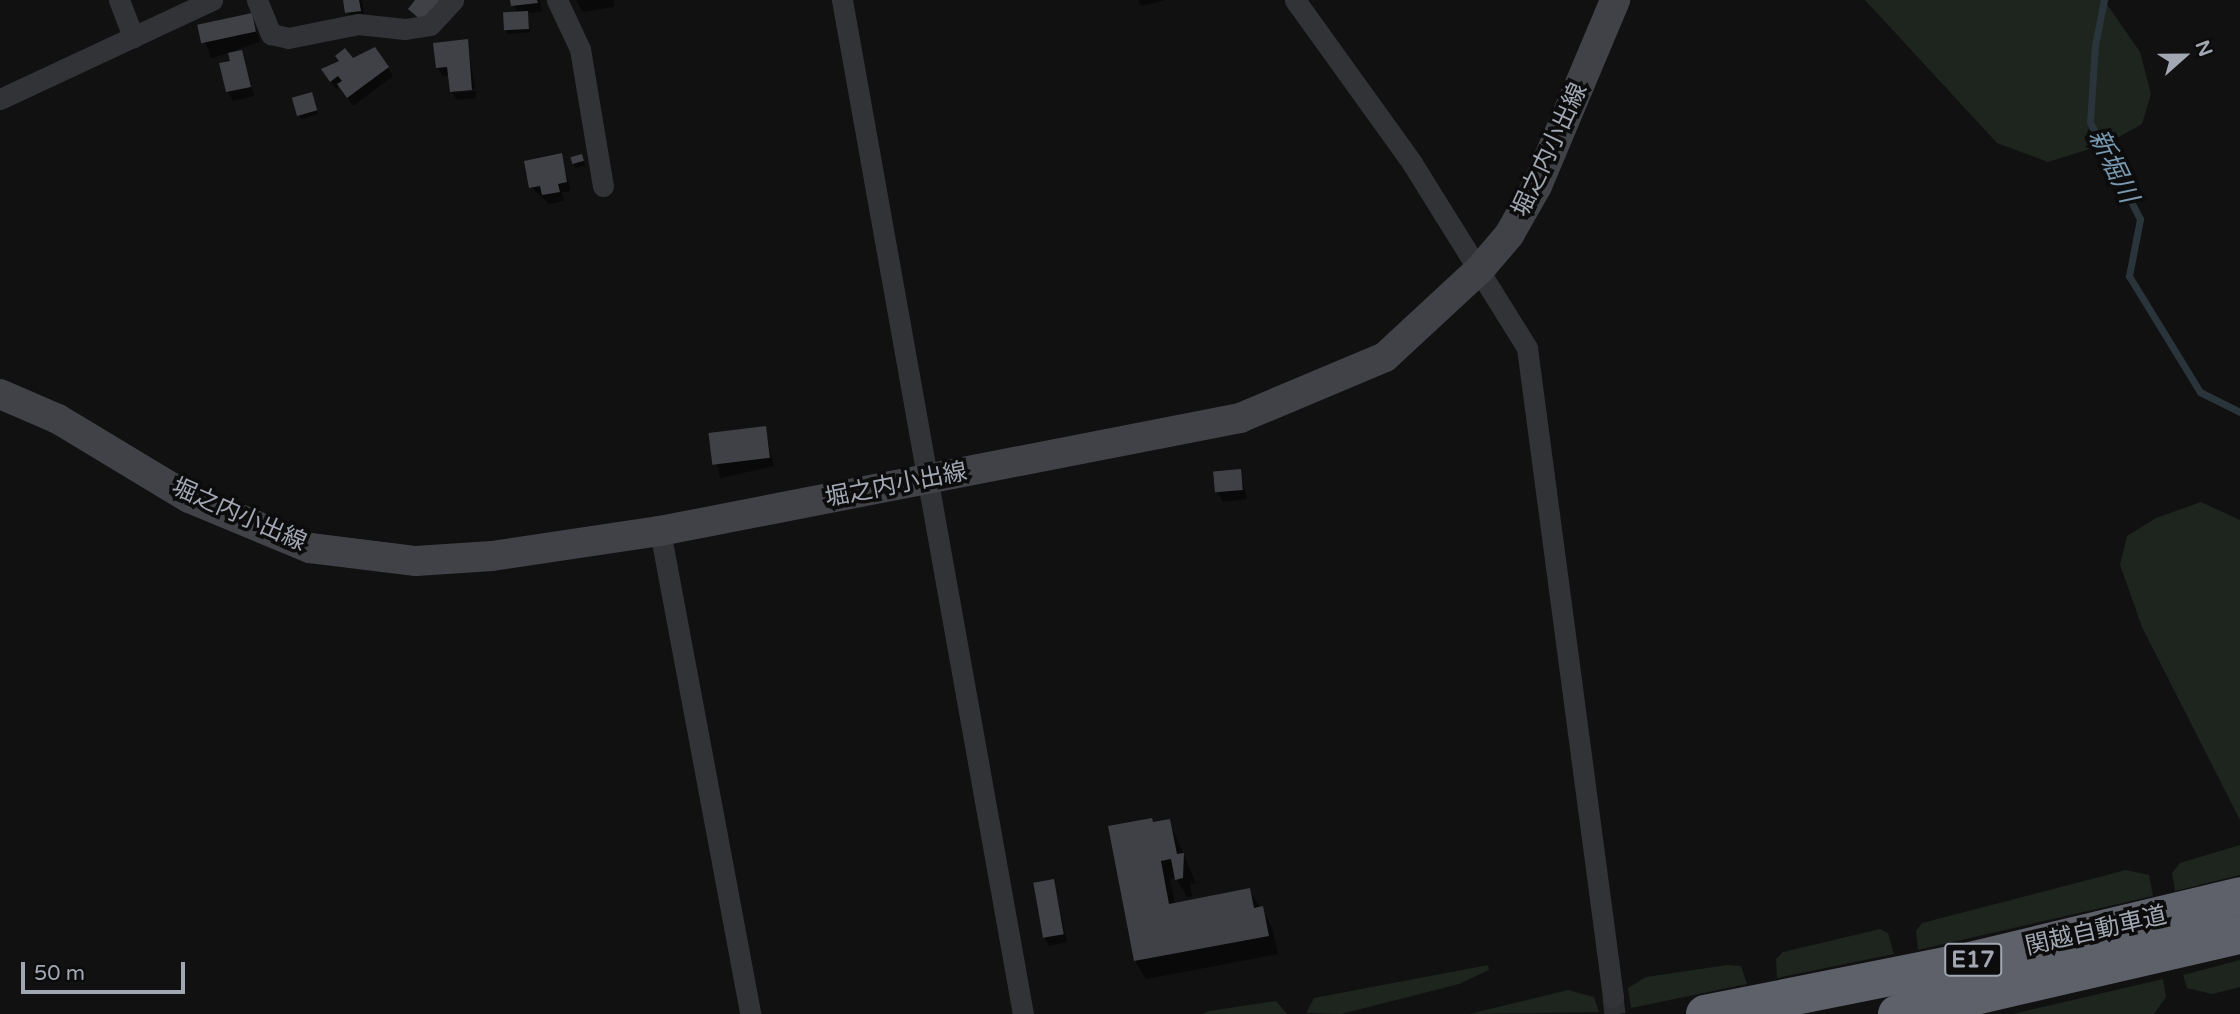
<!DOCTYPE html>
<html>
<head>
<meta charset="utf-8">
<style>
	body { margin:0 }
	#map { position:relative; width:2240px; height:1014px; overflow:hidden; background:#111112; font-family:"Varela Round","Noto Sans JP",sans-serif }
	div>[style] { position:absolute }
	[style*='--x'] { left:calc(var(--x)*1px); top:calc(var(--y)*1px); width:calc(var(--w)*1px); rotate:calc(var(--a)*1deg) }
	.green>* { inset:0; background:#1d251e }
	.shadow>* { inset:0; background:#0007; transform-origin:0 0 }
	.stream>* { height:7px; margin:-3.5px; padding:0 3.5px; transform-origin:3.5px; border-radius:3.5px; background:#2a353b }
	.building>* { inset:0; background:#404146; transform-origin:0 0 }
	.minor-tunnel>* { height:21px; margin-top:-10.5px; transform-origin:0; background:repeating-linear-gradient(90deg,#2e2f32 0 21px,transparent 0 31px) }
	.minor>* { height:21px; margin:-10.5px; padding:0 10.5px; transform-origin:10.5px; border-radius:10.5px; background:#323337 }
	.secondary>* { height:30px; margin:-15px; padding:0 15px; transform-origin:15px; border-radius:15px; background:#404247 }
	.motorway>* { height:38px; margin:-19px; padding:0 19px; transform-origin:19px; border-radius:19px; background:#5e6169 }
	span { translate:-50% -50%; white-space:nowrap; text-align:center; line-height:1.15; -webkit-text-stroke:7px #0c0c0d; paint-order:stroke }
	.shield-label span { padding:2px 5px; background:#0c0c0d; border:2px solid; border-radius:5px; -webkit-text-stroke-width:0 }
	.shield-label { font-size:23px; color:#a2a8b3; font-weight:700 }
	.street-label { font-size:24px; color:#a2a8b3 }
	.water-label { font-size:26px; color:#7899b0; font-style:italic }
	.north { position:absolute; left:2149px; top:21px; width:70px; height:70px; -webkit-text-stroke:5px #0c0c0d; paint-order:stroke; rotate:69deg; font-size:19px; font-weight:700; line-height:28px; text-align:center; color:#a2a8b3 }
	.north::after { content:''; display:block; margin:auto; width:24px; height:32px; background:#a2a8b3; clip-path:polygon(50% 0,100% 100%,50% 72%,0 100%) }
	.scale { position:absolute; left:21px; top:962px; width:164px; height:32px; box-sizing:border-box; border:4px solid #a2a8b3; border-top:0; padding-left:9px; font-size:21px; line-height:24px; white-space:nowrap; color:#a2a8b3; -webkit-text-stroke:5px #0c0c0d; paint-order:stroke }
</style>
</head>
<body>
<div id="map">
	<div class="green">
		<i style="clip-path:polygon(1865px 0,2104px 0,2140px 52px,2151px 94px,2142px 124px,2106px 144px,2048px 162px,1997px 143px)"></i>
		<i style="clip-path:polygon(2201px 502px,2240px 520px,2240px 820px,2142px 627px,2120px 565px,2127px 536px,2156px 518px)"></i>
		<i style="clip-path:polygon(2240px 845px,2240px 875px,2175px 891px,2172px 873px,2180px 863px)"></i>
		<i style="clip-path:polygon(2126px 870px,2149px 875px,2153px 896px,1918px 950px,1916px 931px,1922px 923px)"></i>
		<i style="clip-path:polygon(1880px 929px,1888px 933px,1894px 954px,1777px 978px,1776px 959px,1783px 952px)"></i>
		<i style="clip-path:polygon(2240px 960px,2240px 987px,2212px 994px,2187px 988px,2183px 975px)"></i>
		<i style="clip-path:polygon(1488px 965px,1489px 970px,1459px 984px,1341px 1014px,1306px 1013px,1314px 998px)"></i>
		<i style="clip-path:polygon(1727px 965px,1741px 966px,1747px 984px,1631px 1008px,1628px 988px,1646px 977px)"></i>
		<i style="clip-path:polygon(2163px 979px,2166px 997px,2154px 1014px,2013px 1014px)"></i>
		<i style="clip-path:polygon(1568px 990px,1594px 997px,1599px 1012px,1469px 1014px)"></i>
		<i style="clip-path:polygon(1276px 1001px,1287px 1014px,1202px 1014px,1209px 1011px)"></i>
	</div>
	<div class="shadow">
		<i style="clip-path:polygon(345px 0,362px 0,365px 20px,351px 21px)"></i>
		<i style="clip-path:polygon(512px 0,540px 0,542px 12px,528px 13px,530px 32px,508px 34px,505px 30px,517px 13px)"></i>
		<i style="clip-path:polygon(576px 0,614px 0,614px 7px,583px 12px)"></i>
		<i style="clip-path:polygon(1138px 0,1166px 0,1141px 6px)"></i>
		<i style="left:251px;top:15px;width:28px;height:52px;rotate:71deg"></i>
		<i style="clip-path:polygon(467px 41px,475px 88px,453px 93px,476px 91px,476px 98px,457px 100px,451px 91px,450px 75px,443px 76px,437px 67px)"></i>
		<i style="clip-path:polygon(241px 52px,254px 96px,233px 101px,228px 92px,232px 62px)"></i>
		<i style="clip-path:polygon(353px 60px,388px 68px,393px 76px,353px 106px,340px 86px,336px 89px,328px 78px,340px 62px)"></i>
		<i style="clip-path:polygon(313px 98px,318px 114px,301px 119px,294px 100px)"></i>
		<i style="clip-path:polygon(561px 155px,571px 191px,562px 192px,564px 201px,549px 204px,531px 187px)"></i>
		<i style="clip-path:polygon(583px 160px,585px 165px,576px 168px,574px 164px)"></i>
		<i style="left:765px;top:428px;width:39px;height:55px;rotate:77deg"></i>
		<i style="clip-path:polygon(1240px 471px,1247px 499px,1223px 502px,1218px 493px)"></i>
		<i style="clip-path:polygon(1169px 821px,1196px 883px,1190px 884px,1192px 896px,1187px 897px,1176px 878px,1170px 879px,1175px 904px,1249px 890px,1272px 927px,1278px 954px,1146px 979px,1135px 961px)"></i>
		<i style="clip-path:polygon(1053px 881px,1067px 942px,1049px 946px,1044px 937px)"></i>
	</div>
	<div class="stream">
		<i style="--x:2104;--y:0;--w:46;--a:101.3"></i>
		<i style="--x:2095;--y:45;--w:77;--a:93.7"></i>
		<i style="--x:2090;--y:122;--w:109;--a:62.7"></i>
		<i style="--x:2140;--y:219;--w:58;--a:100.9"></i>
		<i style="--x:2129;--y:276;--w:136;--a:58.5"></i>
		<i style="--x:2200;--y:392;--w:45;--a:26.6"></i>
	</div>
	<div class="building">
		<i style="clip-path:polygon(343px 0,359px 0,361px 11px,345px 13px)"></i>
		<i style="clip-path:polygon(415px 0,440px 0,422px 21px,408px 9px)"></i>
		<i style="clip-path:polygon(510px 0,537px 0,538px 3px,511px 6px)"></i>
		<i style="left:528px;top:11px;width:18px;height:25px;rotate:87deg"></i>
		<i style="left:252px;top:13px;width:19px;height:56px;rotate:78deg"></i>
		<i style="clip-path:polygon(468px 39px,472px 90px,450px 92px,447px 67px,436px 68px,433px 43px)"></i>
		<i style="clip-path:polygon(375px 47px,389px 67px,347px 98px,337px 84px,342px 81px,338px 76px,330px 82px,321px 69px,339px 61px,335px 56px,345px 48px,353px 58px)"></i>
		<i style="clip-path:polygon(242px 50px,251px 87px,226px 92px,219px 63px,230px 61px,228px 53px)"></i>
		<i style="left:312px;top:92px;width:19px;height:21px;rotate:74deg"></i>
		<i style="clip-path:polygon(562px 153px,567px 182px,558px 184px,560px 192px,542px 195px,540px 186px,529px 188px,524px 161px)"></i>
		<i style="left:582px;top:154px;width:7px;height:12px;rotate:74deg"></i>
		<i style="left:766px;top:426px;width:32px;height:58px;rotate:83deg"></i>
		<i style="left:1241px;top:469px;width:21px;height:28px;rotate:85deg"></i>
		<i style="clip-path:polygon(1152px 818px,1153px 822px,1170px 819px,1177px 854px,1184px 853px,1183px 878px,1175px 880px,1171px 859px,1161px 861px,1169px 904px,1250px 888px,1254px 908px,1263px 906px,1269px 936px,1134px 961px,1108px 826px)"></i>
		<i style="left:1054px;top:879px;width:56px;height:21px;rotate:80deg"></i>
	</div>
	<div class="minor-tunnel">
		<i style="--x:1613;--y:997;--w:17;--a:83"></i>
	</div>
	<div class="minor">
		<i style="--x:119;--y:0;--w:40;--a:69"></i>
		<i style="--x:257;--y:0;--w:37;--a:68"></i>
		<i style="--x:271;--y:34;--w:17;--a:13"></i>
		<i style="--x:288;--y:38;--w:71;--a:-11.3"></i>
		<i style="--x:358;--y:24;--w:47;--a:6.1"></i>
		<i style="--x:405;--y:29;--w:25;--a:-9"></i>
		<i style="--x:430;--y:25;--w:34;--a:-47"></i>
		<i style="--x:557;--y:0;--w:54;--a:64.9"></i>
		<i style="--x:580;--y:49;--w:139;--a:80.5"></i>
		<i style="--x:842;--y:0;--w:1030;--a:79.88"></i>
		<i style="--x:1295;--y:0;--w:201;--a:54.3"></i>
		<i style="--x:1412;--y:163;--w:218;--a:58.1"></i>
		<i style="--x:1527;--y:348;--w:655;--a:82.45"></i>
		<i style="--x:0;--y:99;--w:234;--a:-25"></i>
		<i style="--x:660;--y:531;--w:491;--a:79.4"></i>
	</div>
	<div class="secondary">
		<i style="--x:0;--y:394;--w:63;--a:23.3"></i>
		<i style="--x:58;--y:419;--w:153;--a:31.1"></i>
		<i style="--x:189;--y:498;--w:131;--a:22.5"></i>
		<i style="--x:310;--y:548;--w:107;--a:7"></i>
		<i style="--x:416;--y:561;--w:76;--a:-3.8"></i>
		<i style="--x:492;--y:556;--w:170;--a:-8.5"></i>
		<i style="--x:660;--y:531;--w:591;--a:-11.02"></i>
		<i style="--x:1240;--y:418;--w:157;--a:-22.8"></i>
		<i style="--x:1385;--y:357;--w:129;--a:-42.8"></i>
		<i style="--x:1480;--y:269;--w:45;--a:-49.5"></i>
		<i style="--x:1509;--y:235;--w:56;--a:-60.3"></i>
		<i style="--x:1537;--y:186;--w:202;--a:-67.2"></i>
	</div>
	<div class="motorway">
		<i style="--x:1705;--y:1014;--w:266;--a:-11.3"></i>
		<i style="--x:1966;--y:962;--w:282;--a:-13.5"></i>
		<i style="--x:1897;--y:1014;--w:352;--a:-13"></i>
	</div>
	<div class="shield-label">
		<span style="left:1973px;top:960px">E17</span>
	</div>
	<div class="street-label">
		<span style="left:1550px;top:150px;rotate:-65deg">堀之内小出線</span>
		<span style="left:896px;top:485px;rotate:-11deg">堀之内小出線</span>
		<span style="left:239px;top:515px;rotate:24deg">堀之内小出線</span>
		<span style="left:2096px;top:931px;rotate:-13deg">関越自動車道</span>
	</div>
	<div class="water-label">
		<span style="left:2113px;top:166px;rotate:64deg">新堀川</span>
	</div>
	<div class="north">N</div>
	<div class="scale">50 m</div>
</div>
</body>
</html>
